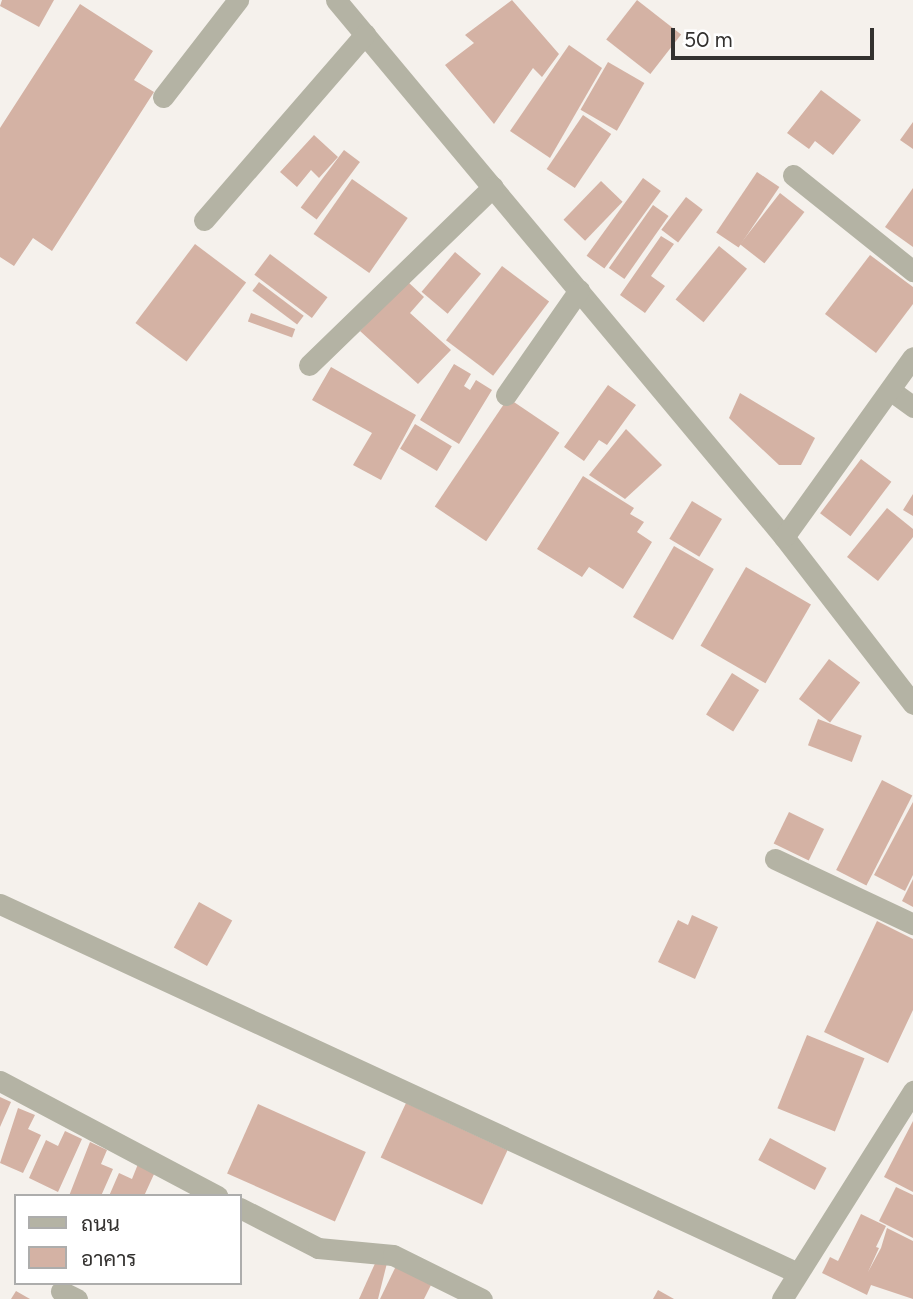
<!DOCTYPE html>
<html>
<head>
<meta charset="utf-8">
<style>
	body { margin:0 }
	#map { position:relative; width:913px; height:1299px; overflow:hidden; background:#f5f1ec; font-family:Figtree,Sarabun,sans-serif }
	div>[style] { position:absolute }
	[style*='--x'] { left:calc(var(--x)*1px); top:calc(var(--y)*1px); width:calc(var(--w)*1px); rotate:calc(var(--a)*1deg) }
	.building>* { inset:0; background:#d4b2a4; transform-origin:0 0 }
	.minor>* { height:21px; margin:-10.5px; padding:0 10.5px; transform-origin:10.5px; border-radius:10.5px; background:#b4b3a4 }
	span { translate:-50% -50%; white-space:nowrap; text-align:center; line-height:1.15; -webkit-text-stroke:5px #fff; paint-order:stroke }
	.legend { position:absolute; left:14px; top:1194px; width:228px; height:91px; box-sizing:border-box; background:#fff; border:2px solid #adadac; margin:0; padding:9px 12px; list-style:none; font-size:21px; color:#33312f }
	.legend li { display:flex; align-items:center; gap:14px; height:35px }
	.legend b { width:35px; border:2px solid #adadac }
	.scale { position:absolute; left:671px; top:28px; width:203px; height:32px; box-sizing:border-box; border:4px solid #33312f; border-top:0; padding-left:9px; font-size:21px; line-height:24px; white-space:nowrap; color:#33312f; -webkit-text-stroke:5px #fff; paint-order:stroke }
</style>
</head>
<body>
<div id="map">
	<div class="building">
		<i style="clip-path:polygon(2px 0,54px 0,39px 27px,0 6px)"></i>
		<i style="clip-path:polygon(512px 0,559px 54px,542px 77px,533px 68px,494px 124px,445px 65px,474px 43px,465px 35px)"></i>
		<i style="left:637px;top:0;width:56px;height:50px;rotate:38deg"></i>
		<i style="clip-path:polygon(80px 4px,153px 51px,134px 80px,154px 92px,52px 251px,33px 238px,14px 266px,0 257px,0 128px)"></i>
		<i style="clip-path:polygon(569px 45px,602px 68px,550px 158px,510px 131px)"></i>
		<i style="left:608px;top:62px;width:42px;height:55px;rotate:30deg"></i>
		<i style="clip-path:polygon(821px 90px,861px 120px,833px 155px,815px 141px,809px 149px,787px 133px)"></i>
		<i style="left:583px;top:115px;width:34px;height:65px;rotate:34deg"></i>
		<i style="clip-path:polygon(913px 122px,913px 149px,900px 140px)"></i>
		<i style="clip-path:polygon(314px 135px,338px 157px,319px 178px,311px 170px,297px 187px,280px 172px)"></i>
		<i style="left:344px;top:150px;width:20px;height:72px;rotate:37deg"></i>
		<i style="left:757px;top:172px;width:27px;height:73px;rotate:34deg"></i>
		<i style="left:643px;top:178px;width:22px;height:96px;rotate:36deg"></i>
		<i style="left:352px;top:179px;width:68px;height:67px;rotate:35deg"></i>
		<i style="left:601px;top:181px;width:30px;height:54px;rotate:44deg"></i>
		<i style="clip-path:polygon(913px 188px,913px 247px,885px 227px)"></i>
		<i style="left:780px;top:193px;width:31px;height:65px;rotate:38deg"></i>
		<i style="left:686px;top:197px;width:21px;height:41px;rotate:37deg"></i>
		<i style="left:653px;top:205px;width:19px;height:77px;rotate:35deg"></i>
		<i style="clip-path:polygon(661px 236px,674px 244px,651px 276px,665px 286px,645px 313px,620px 295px)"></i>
		<i style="left:195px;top:244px;width:64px;height:99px;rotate:37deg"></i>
		<i style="left:719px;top:246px;width:36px;height:69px;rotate:39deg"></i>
		<i style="left:455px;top:252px;width:34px;height:52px;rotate:40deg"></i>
		<i style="left:270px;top:254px;width:72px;height:26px;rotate:37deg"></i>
		<i style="clip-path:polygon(870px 255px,913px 287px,913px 304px,876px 353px,825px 314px)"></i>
		<i style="left:502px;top:266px;width:59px;height:93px;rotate:37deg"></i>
		<i style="clip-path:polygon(407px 281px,424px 297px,410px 313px,451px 350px,418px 384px,360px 331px)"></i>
		<i style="left:259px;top:282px;width:56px;height:11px;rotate:37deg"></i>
		<i style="left:251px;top:313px;width:47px;height:9px;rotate:20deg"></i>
		<i style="clip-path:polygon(454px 364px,471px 374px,464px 386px,470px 390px,476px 380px,492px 390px,459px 444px,420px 420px)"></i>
		<i style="clip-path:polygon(331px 367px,416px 415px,381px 480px,353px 465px,372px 433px,312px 400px)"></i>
		<i style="clip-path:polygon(608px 385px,636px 405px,607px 445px,599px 440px,584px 461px,564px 447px)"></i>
		<i style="clip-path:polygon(740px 393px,815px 438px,801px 465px,779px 465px,729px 418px)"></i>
		<i style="left:508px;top:398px;width:62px;height:131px;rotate:34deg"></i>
		<i style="left:415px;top:424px;width:43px;height:29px;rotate:31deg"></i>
		<i style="clip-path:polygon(626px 429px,662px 465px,625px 499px,589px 475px)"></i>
		<i style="left:861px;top:459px;width:38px;height:68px;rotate:37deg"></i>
		<i style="clip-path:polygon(583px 476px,634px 508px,630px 514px,644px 522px,637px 532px,652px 542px,623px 589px,589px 567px,582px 577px,537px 549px)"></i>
		<i style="clip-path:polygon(913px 494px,913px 516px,903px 510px)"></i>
		<i style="left:692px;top:501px;width:35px;height:44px;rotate:31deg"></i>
		<i style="clip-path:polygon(887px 508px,913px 529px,913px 537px,878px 581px,847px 557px)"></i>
		<i style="left:674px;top:546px;width:46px;height:82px;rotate:30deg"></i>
		<i style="left:746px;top:567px;width:75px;height:91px;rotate:30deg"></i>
		<i style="left:829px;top:659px;width:39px;height:50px;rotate:37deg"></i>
		<i style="left:732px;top:673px;width:32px;height:49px;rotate:32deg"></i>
		<i style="left:818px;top:719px;width:47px;height:28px;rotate:21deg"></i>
		<i style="left:882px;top:780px;width:34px;height:101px;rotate:27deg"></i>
		<i style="clip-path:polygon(913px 802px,913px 875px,905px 891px,874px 875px)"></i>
		<i style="left:789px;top:812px;width:39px;height:35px;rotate:26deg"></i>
		<i style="clip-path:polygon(913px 879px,913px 907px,902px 901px)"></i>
		<i style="left:199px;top:902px;width:38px;height:52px;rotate:29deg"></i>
		<i style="clip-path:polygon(692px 915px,718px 927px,695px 979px,658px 962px,678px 920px,688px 925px)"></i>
		<i style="clip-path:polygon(877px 921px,913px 939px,913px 1010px,888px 1063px,824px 1032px)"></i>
		<i style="left:807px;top:1035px;width:62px;height:79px;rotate:22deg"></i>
		<i style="clip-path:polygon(0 1097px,11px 1102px,0 1127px)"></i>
		<i style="left:406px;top:1103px;width:112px;height:60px;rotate:25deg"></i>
		<i style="left:258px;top:1104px;width:118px;height:76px;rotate:24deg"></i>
		<i style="clip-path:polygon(18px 1108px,35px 1115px,28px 1129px,41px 1135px,23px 1173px,0 1163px)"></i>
		<i style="clip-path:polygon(913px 1121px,913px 1192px,884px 1177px)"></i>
		<i style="clip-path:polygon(65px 1131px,82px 1139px,58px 1192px,29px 1178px,46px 1140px,58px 1146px)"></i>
		<i style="left:770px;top:1138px;width:64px;height:25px;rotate:28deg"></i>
		<i style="clip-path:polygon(90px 1142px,107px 1150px,101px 1164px,113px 1169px,101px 1196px,69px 1196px)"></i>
		<i style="clip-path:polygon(138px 1164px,155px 1172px,144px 1196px,109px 1196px,119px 1173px,132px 1179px)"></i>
		<i style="clip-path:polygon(896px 1187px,913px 1195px,913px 1238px,879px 1221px)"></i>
		<i style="clip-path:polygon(861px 1214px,886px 1226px,876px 1247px,879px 1248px,868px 1272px,881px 1248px,887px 1228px,913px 1241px,913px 1299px,871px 1285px,867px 1295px,822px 1273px,830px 1257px,838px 1261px)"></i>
		<i style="clip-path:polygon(377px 1259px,387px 1263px,378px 1299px,359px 1299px)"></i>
		<i style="clip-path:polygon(396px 1266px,432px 1283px,424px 1299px,380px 1299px)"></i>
		<i style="clip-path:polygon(658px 1290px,674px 1299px,653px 1299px)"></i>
		<i style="clip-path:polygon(16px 1291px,30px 1299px,11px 1299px)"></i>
	</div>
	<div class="minor">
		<i style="--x:336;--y:0;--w:699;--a:50.16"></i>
		<i style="--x:784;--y:537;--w:211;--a:52.3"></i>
		<i style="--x:163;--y:97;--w:123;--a:-52.3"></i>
		<i style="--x:793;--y:175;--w:154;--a:38.7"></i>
		<i style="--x:204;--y:220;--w:246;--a:-49.1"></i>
		<i style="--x:309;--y:365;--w:256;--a:-44.1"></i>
		<i style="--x:890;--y:390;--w:29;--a:36"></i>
		<i style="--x:506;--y:395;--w:128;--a:-55.2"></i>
		<i style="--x:784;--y:537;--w:221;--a:-54.4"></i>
		<i style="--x:775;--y:859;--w:153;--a:25.2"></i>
		<i style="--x:0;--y:904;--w:879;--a:24.82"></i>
		<i style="--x:0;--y:1081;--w:246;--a:27.9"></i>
		<i style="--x:240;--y:1208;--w:88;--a:27.1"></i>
		<i style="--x:318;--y:1248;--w:75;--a:5.3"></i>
		<i style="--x:393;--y:1255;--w:99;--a:26.3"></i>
		<i style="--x:61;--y:1291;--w:18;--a:27"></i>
		<i style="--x:782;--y:1299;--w:246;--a:-57.8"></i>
	</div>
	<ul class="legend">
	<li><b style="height:9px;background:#b4b3a4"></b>ถนน</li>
	<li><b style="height:19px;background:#d4b2a4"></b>อาคาร</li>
	</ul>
	<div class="scale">50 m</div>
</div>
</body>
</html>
